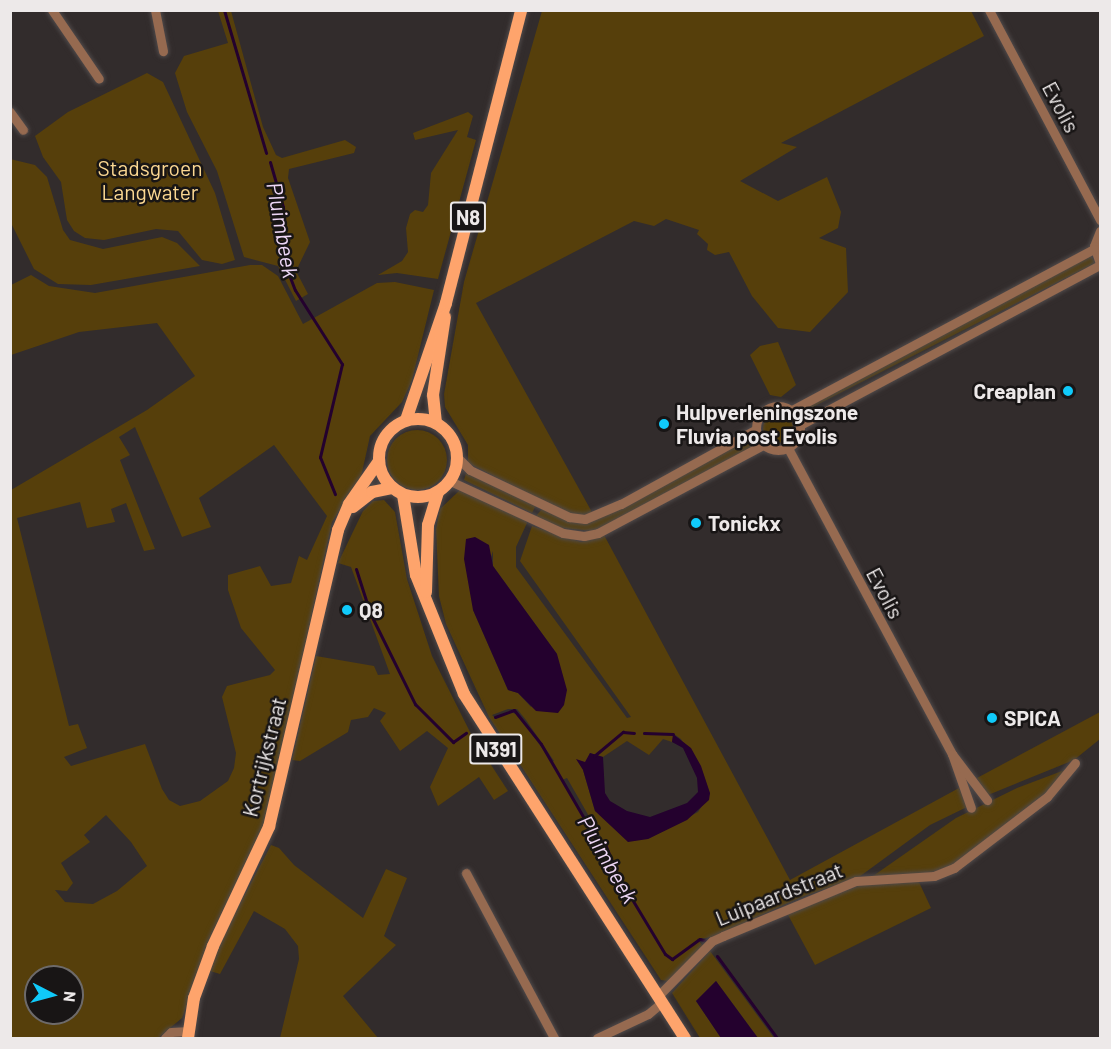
<!DOCTYPE html>
<html>
<head>
<meta charset="utf-8">
<style>
	body { margin:0 }
	#map { position:relative; width:1111px; height:1049px; overflow:hidden; background:#322c2c; font-family:Barlow,sans-serif }
	div>[style] { position:absolute }
	[style*='--x'] { left:calc(var(--x)*1px); top:calc(var(--y)*1px); width:calc(var(--w)*1px); rotate:calc(var(--a)*1deg) }
	.green>* { inset:0; background:#563f0b; transform-origin:0 0 }
	.round { border-radius:50% }
	.water>* { inset:0; background:#24012e }
	.stream>* { height:3px; margin:-1.5px; padding:0 1.5px; transform-origin:1.5px; border-radius:1.5px; background:#24012e }
	.roads { filter:drop-shadow(0 0 2px #504a4a) drop-shadow(0 0 2px #504a4a) }
	.minor>* { height:9px; margin:-4.5px; padding:0 4.5px; transform-origin:4.5px; border-radius:4.5px; background:#966a50 }
	.minor>.ring { margin:-4.5px; padding:0; box-sizing:content-box; background:none; border:9px solid #966a50; border-radius:50% }
	.major>* { height:12px; margin:-6px; padding:0 6px; transform-origin:6px; border-radius:6px; background:#fea46c }
	.major>.ring { margin:-6px; padding:0; box-sizing:content-box; background:none; border:12px solid #fea46c; border-radius:50% }
	.dots>* { width:16px; height:16px; translate:-50% -50%; box-sizing:border-box; border:3px solid #181515; border-radius:50% }
	span { translate:-50% -50%; white-space:nowrap; text-align:center; line-height:1.15; -webkit-text-stroke:5px #181515; paint-order:stroke }
	.shield-label span { padding:2px 4px; background:#181515; border:2px solid; border-radius:4px; -webkit-text-stroke-width:0 }
	.shield-label { font-size:20px; color:#ede9e9; font-weight:700 }
	.street-label { font-size:21px; color:#ede9e9 }
	.park-label { font-size:21px; color:#fbd791 }
	.poi-label { font-size:21px; color:#ede9e9; font-weight:700 }
	.right { translate:-100% -50%; text-align:right }
	.left { translate:0 -50%; text-align:left }
	.water-label { font-size:22px; color:#edd6f5; font-style:italic }
	.frame { position:absolute; inset:0; border:12px solid #ede9e9; pointer-events:none }
	.north { position:absolute; left:24px; top:965px; width:60px; height:60px; box-sizing:border-box; background:#181515; border:2px solid #6d6a6a; border-radius:50%; rotate:96deg; font-size:16px; font-weight:700; line-height:24px; text-align:center; color:#ede9e9 }
	.north::after { content:''; display:block; margin:auto; width:21px; height:27px; background:#10cafa; clip-path:polygon(50% 0,100% 100%,50% 72%,0 100%) }
</style>
</head>
<body>
<div id="map">
	<div class="green">
		<i style="clip-path:polygon(218px 11px,231px 11px,263px 127px,276px 155px,282px 158px,345px 140px,356px 147px,354px 153px,289px 169px,288px 178px,310px 242px,296px 271px,308px 294px,296px 301px,278px 266px,244px 257px,217px 171px,187px 112px,175px 73px,184px 56px,228px 43px)"></i>
		<i style="clip-path:polygon(542px 11px,971px 11px,984px 36px,781px 143px,797px 147px,740px 181px,778px 201px,827px 177px,841px 212px,838px 228px,819px 238px,846px 248px,848px 292px,810px 332px,778px 328px,752px 296px,729px 252px,715px 255px,707px 250px,708px 244px,697px 234px,699px 230px,666px 219px,654px 226px,634px 221px,476px 303px,593px 514px,583px 516px,563px 511px,468px 463px,468px 445px,445px 407px,444px 394px,464px 282px)"></i>
		<i style="clip-path:polygon(147px 73px,163px 82px,215px 193px,235px 260px,222px 264px,202px 260px,178px 231px,156px 229px,104px 240px,85px 238px,74px 231px,67px 220px,61px 182px,43px 157px,35px 136px,68px 112px)"></i>
		<i style="clip-path:polygon(468px 112px,473px 116px,467px 137px,476px 140px,438px 279px,397px 273px,378px 275px,402px 261px,408px 252px,406px 228px,410px 214px,415px 210px,423px 212px,428px 205px,431px 173px,458px 130px,415px 140px,413px 133px)"></i>
		<i style="clip-path:polygon(10px 159px,35px 165px,47px 177px,63px 230px,70px 240px,103px 249px,162px 237px,177px 243px,200px 266px,91px 285px,58px 284px,34px 269px,11px 223px)"></i>
		<i style="left:1091px;top:255px;width:9px;height:332px;rotate:63deg"></i>
		<i style="clip-path:polygon(evenodd,250px 265px,262px 265px,278px 276px,303px 324px,377px 283px,395px 282px,434px 290px,412px 380px,402px 402px,370px 436px,361px 477px,332px 522px,264px 832px,207px 950px,182px 1018px,158px 1038px,11px 1038px,11px 490px,147px 410px,195px 376px,157px 323px,79px 332px,11px 355px,11px 285px,31px 275px,49px 286px,95px 293px,250px 265px,135px 427px,182px 537px,211px 527px,199px 498px,274px 445px,327px 516px,307px 560px,299px 556px,291px 583px,271px 586px,260px 566px,228px 575px,228px 590px,241px 628px,275px 670px,270px 675px,227px 686px,222px 697px,236px 753px,234px 768px,228px 781px,200px 801px,180px 806px,169px 800px,162px 789px,145px 744px,71px 766px,64px 757px,87px 748px,78px 724px,69px 726px,17px 518px,80px 502px,87px 528px,115px 522px,111px 509px,126px 503px,144px 551px,155px 549px,120px 460px,130px 455px,119px 437px,135px 427px,250px 265px,106px 815px,131px 842px,147px 866px,117px 891px,93px 904px,65px 902px,55px 890px,67px 891px,73px 883px,61px 863px,90px 842px,84px 835px,106px 815px,250px 265px,36px 977px,72px 977px,72px 1013px,36px 1013px,36px 977px)"></i>
		<i style="clip-path:polygon(778px 342px,796px 385px,781px 397px,770px 395px,750px 355px,760px 346px)"></i>
		<i class="round" style="left:763px;top:413px;width:30px;height:30px"></i>
		<i class="round" style="left:387px;top:430px;width:60px;height:60px"></i>
		<i style="clip-path:polygon(753px 436px,757px 444px,594px 531px,562px 528px,536px 516px,542px 509px,571px 522px,593px 521px)"></i>
		<i style="clip-path:polygon(466px 473px,536px 505px,532px 513px,464px 480px)"></i>
		<i style="clip-path:polygon(evenodd,460px 490px,525px 519px,527px 523px,516px 547px,516px 567px,627px 718px,631px 717px,520px 561px,532px 526px,581px 542px,604px 535px,790px 880px,959px 788px,967px 807px,930px 825px,859px 877px,799px 898px,713px 937px,697px 939px,704px 947px,668px 981px,661px 980px,489px 717px,446px 624px,439px 596px,436px 529px,440px 509px,460px 490px,493px 551px,493px 566px,557px 654px,531px 707px,518px 693px,508px 690px,473px 610px,493px 551px,460px 490px,508px 709px,517px 709px,526px 720px,554px 761px,552px 762px,518px 715px,511px 712px,495px 718px,492px 715px,508px 709px,460px 490px,674px 734px,681px 739px,710px 794px,698px 812px,648px 839px,595px 811px,583px 770px,590px 753px,603px 757px,627px 741px,649px 755px,663px 739px,672px 742px,674px 734px,460px 490px,567px 778px,602px 839px,598px 843px,562px 780px,567px 778px)"></i>
		<i style="clip-path:polygon(384px 500px,395px 512px,407px 579px,432px 656px,471px 734px,508px 791px,494px 800px,479px 777px,438px 806px,430px 787px,448px 748px,427px 731px,400px 751px,380px 721px,386px 713px,374px 708px,368px 717px,351px 720px,348px 732px,300px 761px,292px 760px,316px 656px,374px 666px,378px 675px,390px 674px,351px 567px,338px 563px,363px 511px,373px 501px)"></i>
		<i style="clip-path:polygon(1100px 712px,1100px 739px,1074px 760px,988px 795px,977px 778px)"></i>
		<i style="clip-path:polygon(1070px 768px,1058px 783px,951px 867px,930px 873px,873px 876px,956px 818px,1017px 788px)"></i>
		<i style="clip-path:polygon(271px 845px,279px 848px,294px 865px,363px 918px,386px 869px,407px 878px,384px 936px,396px 945px,343px 996px,378px 1038px,280px 1038px,299px 959px,298px 946px,285px 929px,254px 911px,220px 974px,210px 971px,224px 934px)"></i>
		<i style="clip-path:polygon(918px 880px,931px 908px,815px 965px,787px 913px,866px 883px)"></i>
		<i style="clip-path:polygon(710px 951px,774px 1038px,758px 1038px,716px 981px,696px 1001px,721px 1038px,700px 1038px,672px 993px)"></i>
	</div>
	<div class="water">
		<i style="clip-path:polygon(475px 537px,489px 545px,493px 566px,557px 654px,567px 690px,564px 705px,558px 713px,536px 711px,518px 693px,508px 690px,473px 610px,464px 559px,466px 539px)"></i>
		<i style="clip-path:polygon(673px 734px,691px 748px,701px 766px,710px 793px,709px 800px,687px 820px,648px 839px,628px 842px,595px 811px,583px 770px,576px 759px,585px 762px,590px 753px,603px 757px,605px 793px,610px 801px,627px 811px,650px 817px,687px 803px,698px 792px,697px 778px,683px 748px,672px 742px)"></i>
		<i style="clip-path:polygon(716px 981px,752px 1030px,758px 1038px,721px 1038px,696px 1001px)"></i>
	</div>
	<div class="stream">
		<i style="--x:224;--y:10;--w:149;--a:73.6"></i>
		<i style="--x:270;--y:162;--w:47;--a:73.9"></i>
		<i style="--x:283;--y:207;--w:65;--a:85.6"></i>
		<i style="--x:288;--y:272;--w:19;--a:69"></i>
		<i style="--x:295;--y:290;--w:88;--a:57.6"></i>
		<i style="--x:342;--y:364;--w:96;--a:103.3"></i>
		<i style="--x:320;--y:457;--w:40;--a:68"></i>
		<i style="--x:356;--y:569;--w:46;--a:72.3"></i>
		<i style="--x:370;--y:613;--w:102;--a:63.7"></i>
		<i style="--x:415;--y:704;--w:54;--a:45"></i>
		<i style="--x:453;--y:742;--w:16;--a:-35"></i>
		<i style="--x:495;--y:717;--w:20;--a:-20"></i>
		<i style="--x:514;--y:710;--w:43;--a:51.5"></i>
		<i style="--x:541;--y:744;--w:108;--a:59.9"></i>
		<i style="--x:595;--y:837;--w:12;--a:35"></i>
		<i style="--x:605;--y:844;--w:35;--a:68"></i>
		<i style="--x:618;--y:876;--w:91;--a:58.9"></i>
		<i style="--x:665;--y:954;--w:9;--a:36"></i>
		<i style="--x:672;--y:959;--w:34;--a:-36"></i>
		<i style="--x:700;--y:939;--w:6;--a:18"></i>
		<i style="--x:644;--y:733;--w:29;--a:2"></i>
		<i style="--x:594;--y:756;--w:38;--a:-40"></i>
		<i style="--x:623;--y:732;--w:11;--a:5"></i>
		<i style="--x:717;--y:956;--w:102;--a:53.8"></i>
	</div>
	<div class="roads">
		<div class="minor">
			<i style="--x:52;--y:10;--w:83;--a:55.7"></i>
			<i style="--x:155;--y:10;--w:42;--a:79"></i>
			<i style="--x:989;--y:10;--w:238;--a:62.1"></i>
			<i style="--x:10;--y:112;--w:22;--a:54"></i>
			<i style="--x:1100;--y:231;--w:16;--a:112"></i>
			<i style="--x:1094;--y:246;--w:18;--a:71"></i>
			<i class="ring" style="left:756px;top:406px;width:35px;height:35px"></i>
			<i style="--x:792;--y:410;--w:342;--a:-28.1"></i>
			<i style="--x:800;--y:425;--w:340;--a:-28.1"></i>
			<i style="--x:788;--y:448;--w:347;--a:61.8"></i>
			<i style="--x:952;--y:754;--w:57;--a:70.6"></i>
			<i style="--x:458;--y:458;--w:17;--a:45"></i>
			<i style="--x:470;--y:470;--w:110;--a:25.4"></i>
			<i style="--x:569;--y:517;--w:16;--a:7"></i>
			<i style="--x:585;--y:519;--w:39;--a:-23"></i>
			<i style="--x:621;--y:504;--w:153;--a:-28.9"></i>
			<i style="--x:450;--y:481;--w:124;--a:24.7"></i>
			<i style="--x:563;--y:533;--w:21;--a:8"></i>
			<i style="--x:584;--y:536;--w:14;--a:-12"></i>
			<i style="--x:598;--y:533;--w:187;--a:-28.1"></i>
			<i style="--x:952;--y:754;--w:58;--a:52.7"></i>
			<i style="--x:466;--y:873;--w:187;--a:61.9"></i>
			<i style="--x:657;--y:997;--w:78;--a:-45.5"></i>
			<i style="--x:712;--y:941;--w:12;--a:-24"></i>
			<i style="--x:723;--y:936;--w:144;--a:-22.5"></i>
			<i style="--x:856;--y:881;--w:78;--a:-3.7"></i>
			<i style="--x:934;--y:876;--w:22;--a:-22"></i>
			<i style="--x:954;--y:868;--w:117;--a:-37.4"></i>
			<i style="--x:1047;--y:797;--w:44;--a:-50.5"></i>
			<i style="--x:165;--y:1038;--w:8;--a:-45"></i>
			<i style="--x:171;--y:1032;--w:18;--a:-3"></i>
			<i style="--x:597;--y:1038;--w:56;--a:-25.2"></i>
			<i style="--x:648;--y:1014;--w:17;--a:-40"></i>
		</div>
		<div class="major">
			<i class="ring" style="left:379px;top:419px;width:66px;height:66px"></i>
			<i style="--x:406;--y:420;--w:124;--a:-71.1"></i>
			<i style="--x:446;--y:303;--w:302;--a:-75.6"></i>
			<i style="--x:436;--y:423;--w:28;--a:-96"></i>
			<i style="--x:433;--y:395;--w:79;--a:-81.3"></i>
			<i style="--x:403;--y:495;--w:81;--a:80.8"></i>
			<i style="--x:416;--y:575;--w:128;--a:68"></i>
			<i style="--x:464;--y:694;--w:409;--a:57.3"></i>
			<i style="--x:353;--y:507;--w:24;--a:-38"></i>
			<i style="--x:372;--y:492;--w:20;--a:-11"></i>
			<i style="--x:426;--y:592;--w:67;--a:-88.3"></i>
			<i style="--x:428;--y:525;--w:34;--a:-73"></i>
			<i style="--x:188;--y:1038;--w:40;--a:-81.5"></i>
			<i style="--x:194;--y:998;--w:55;--a:-69.9"></i>
			<i style="--x:213;--y:946;--w:132;--a:-64.8"></i>
			<i style="--x:269;--y:827;--w:305;--a:-76.9"></i>
			<i style="--x:338;--y:530;--w:28;--a:-67"></i>
			<i style="--x:349;--y:504;--w:52;--a:-55.1"></i>
		</div>
	</div>
	<div class="dots">
		<i style="left:1068px;top:391px;background:#10cafa"></i>
		<i style="left:664px;top:424px;background:#10cafa"></i>
		<i style="left:696px;top:523px;background:#10cafa"></i>
		<i style="left:347px;top:610px;background:#10cafa"></i>
		<i style="left:992px;top:718px;background:#10cafa"></i>
	</div>
	<div class="shield-label">
		<span style="left:468px;top:217px">N8</span>
		<span style="left:496px;top:749px">N391</span>
	</div>
	<div class="street-label">
		<span style="left:1061px;top:107px;rotate:62deg">Evolis</span>
		<span style="left:885px;top:593px;rotate:62deg">Evolis</span>
		<span style="left:264px;top:757px;rotate:-76deg">Kortrijkstraat</span>
		<span style="left:779px;top:894px;rotate:-22deg">Luipaardstraat</span>
	</div>
	<div class="park-label">
		<span style="left:150px;top:180px">Stadsgroen<br>Langwater</span>
	</div>
	<div class="poi-label">
		<span class="right" style="left:1056px;top:391px">Creaplan</span>
		<span class="left" style="left:676px;top:424px">Hulpverleningszone<br>Fluvia post Evolis</span>
		<span class="left" style="left:708px;top:523px">Tonickx</span>
		<span class="left" style="left:359px;top:610px">Q8</span>
		<span class="left" style="left:1004px;top:718px">SPICA</span>
	</div>
	<div class="water-label">
		<span style="left:283px;top:230px;rotate:80deg">Pluimbeek</span>
		<span style="left:608px;top:859px;rotate:60deg">Pluimbeek</span>
	</div>
	<div class="frame"></div>
	<div class="north">N</div>
</div>
</body>
</html>
